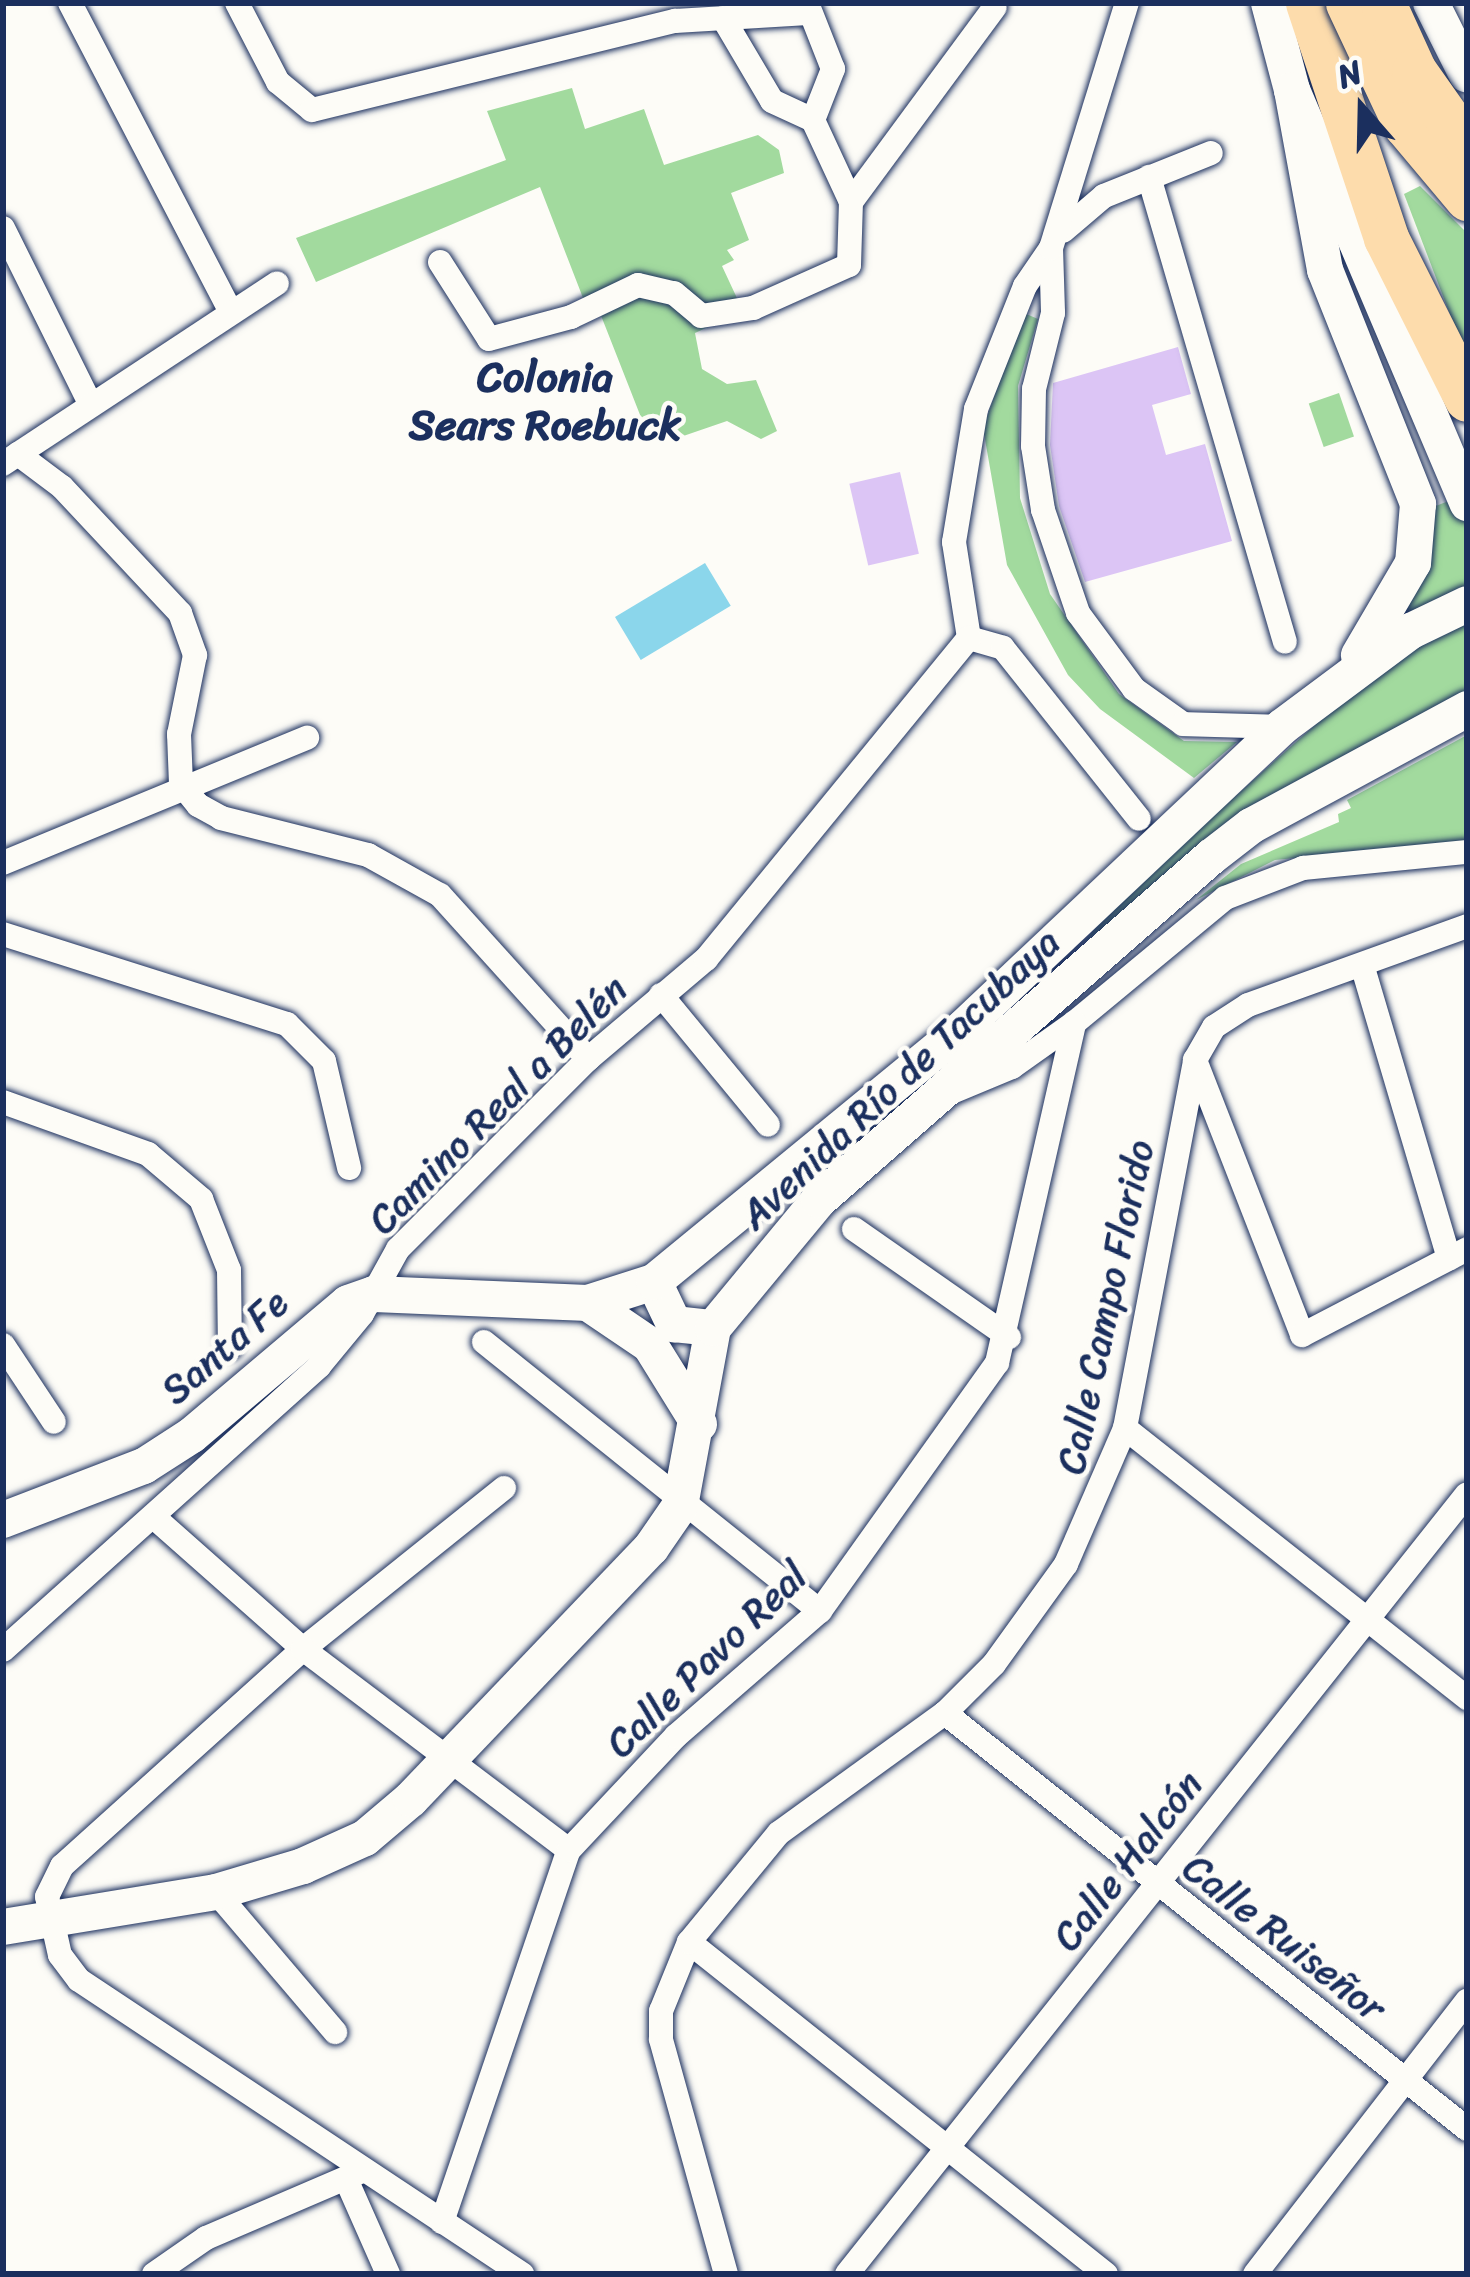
<!DOCTYPE html>
<html>
<head>
<meta charset="utf-8">
<style>
	body { margin:0 }
	#map { position:relative; width:1470px; height:2277px; overflow:hidden; background:#fdfcf7; font-family:Sriracha,sans-serif }
	div>[style] { position:absolute }
	[style*='--x'] { left:calc(var(--x)*1px); top:calc(var(--y)*1px); width:calc(var(--w)*1px); rotate:calc(var(--a)*1deg) }
	.green>* { inset:0; background:#a2da9e; transform-origin:0 0 }
	.water>* { inset:0; background:#8bd6eb; transform-origin:0 0 }
	.building>* { inset:0; background:#dcc5f5; transform-origin:0 0 }
	.roads { filter:drop-shadow(0 0 3px #1b2f5e) drop-shadow(0 0 3px #1b2f5e) }
	.street>* { height:24px; margin:-12px; padding:0 12px; transform-origin:12px; border-radius:12px; background:#fdfcf7 }
	.secondary>* { height:36px; margin:-18px; padding:0 18px; transform-origin:18px; border-radius:18px; background:#fdfcf7 }
	.highway>* { height:45px; margin:-22.5px; padding:0 22.5px; transform-origin:22.5px; border-radius:22.5px; background:#fddcac }
	.bridges { filter:drop-shadow(0 0 3px #1b2f5e) drop-shadow(0 0 3px #1b2f5e) }
	.highway-bridge>* { height:45px; margin:-22.5px; padding:0 22.5px; transform-origin:22.5px; border-radius:22.5px; background:#fddcac }
	span { translate:-50% -50%; white-space:nowrap; text-align:center; line-height:1.15; -webkit-text-stroke:9px #fdfcf7; paint-order:stroke }
	.street-label { font-size:39px; color:#1b2f5e }
	.neighbourhood-label { font-size:42px; color:#1b2f5e; font-weight:700 }
	.frame { position:absolute; inset:0; border:6px solid #1b2f5e; pointer-events:none }
	.north { position:absolute; left:1302px; top:48px; width:120px; height:120px; -webkit-text-stroke:9px #fdfcf7; paint-order:stroke; rotate:340deg; font-size:33px; font-weight:700; line-height:48px; text-align:center; color:#1b2f5e }
	.north::after { content:''; display:block; margin:auto; width:42px; height:54px; background:#1b2f5e; clip-path:polygon(50% 0,100% 100%,50% 72%,0 100%) }
</style>
</head>
<body>
<div id="map">
	<div class="green">
		<i style="clip-path:polygon(572px 88px,585px 129px,644px 109px,664px 165px,758px 135px,779px 150px,784px 173px,731px 193px,749px 240px,727px 250px,734px 260px,722px 266px,743px 311px,695px 333px,702px 369px,727px 384px,756px 380px,777px 431px,761px 439px,727px 421px,660px 444px,644px 425px,600px 313px,590px 316px,540px 187px,316px 282px,296px 238px,506px 160px,487px 111px)"></i>
		<i style="clip-path:polygon(1420px 186px,1467px 233px,1467px 359px,1404px 194px)"></i>
		<i style="clip-path:polygon(1024px 313px,1038px 319px,1018px 386px,1020px 498px,1050px 594px,1119px 694px,1184px 741px,1237px 742px,1194px 778px,1100px 709px,1068px 675px,1007px 565px,983px 428px)"></i>
		<i style="left:1339px;top:393px;width:46px;height:32px;rotate:71deg"></i>
		<i style="clip-path:polygon(1467px 494px,1467px 589px,1387px 636px,1433px 507px)"></i>
		<i style="clip-path:polygon(1467px 622px,1467px 704px,1235px 828px,1084px 942px,1121px 898px,1333px 709px,1402px 655px)"></i>
		<i style="clip-path:polygon(1467px 735px,1467px 841px,1275px 860px,1196px 900px,1241px 864px,1339px 822px,1338px 814px,1351px 808px,1347px 800px)"></i>
	</div>
	<div class="water">
		<i style="left:705px;top:563px;width:50px;height:105px;rotate:59deg"></i>
	</div>
	<div class="building">
		<i style="clip-path:polygon(1178px 347px,1191px 394px,1152px 405px,1166px 455px,1205px 444px,1232px 541px,1085px 582px,1059px 506px,1050px 445px,1053px 383px)"></i>
		<i style="left:900px;top:472px;width:84px;height:52px;rotate:77deg"></i>
	</div>
	<div class="roads">
		<div class="street">
			<i style="--x:70;--y:3;--w:347;--a:62.5"></i>
			<i style="--x:237;--y:3;--w:89;--a:62.6"></i>
			<i style="--x:278;--y:82;--w:44;--a:39.5"></i>
			<i style="--x:312;--y:110;--w:374;--a:-13.8"></i>
			<i style="--x:675;--y:21;--w:133;--a:-3.4"></i>
			<i style="--x:723;--y:18;--w:96;--a:59.4"></i>
			<i style="--x:772;--y:101;--w:45;--a:24.9"></i>
			<i style="--x:813;--y:120;--w:55;--a:-68.6"></i>
			<i style="--x:833;--y:69;--w:71;--a:-111.5"></i>
			<i style="--x:1149;--y:177;--w:484;--a:73.7"></i>
			<i style="--x:851;--y:202;--w:242;--a:-53.6"></i>
			<i style="--x:3;--y:228;--w:195;--a:63.6"></i>
			<i style="--x:1063;--y:231;--w:54;--a:-40.5"></i>
			<i style="--x:1104;--y:196;--w:115;--a:-21.9"></i>
			<i style="--x:1051;--y:248;--w:65;--a:88.2"></i>
			<i style="--x:1053;--y:313;--w:78;--a:104"></i>
			<i style="--x:1034;--y:389;--w:57;--a:91"></i>
			<i style="--x:1033;--y:446;--w:65;--a:81.1"></i>
			<i style="--x:1043;--y:510;--w:109;--a:71.2"></i>
			<i style="--x:1078;--y:613;--w:94;--a:53.6"></i>
			<i style="--x:1134;--y:689;--w:60;--a:35.5"></i>
			<i style="--x:1183;--y:724;--w:99;--a:1.7"></i>
			<i style="--x:440;--y:262;--w:91;--a:57.5"></i>
			<i style="--x:489;--y:339;--w:85;--a:-15"></i>
			<i style="--x:571;--y:317;--w:74;--a:-25.5"></i>
			<i style="--x:638;--y:285;--w:37;--a:13"></i>
			<i style="--x:674;--y:293;--w:35;--a:40"></i>
			<i style="--x:701;--y:316;--w:53;--a:-8.7"></i>
			<i style="--x:753;--y:308;--w:105;--a:-24.1"></i>
			<i style="--x:849;--y:265;--w:63;--a:-88.2"></i>
			<i style="--x:851;--y:202;--w:90;--a:-114.9"></i>
			<i style="--x:18;--y:454;--w:55;--a:36.9"></i>
			<i style="--x:62;--y:487;--w:173;--a:46.9"></i>
			<i style="--x:180;--y:613;--w:45;--a:70.3"></i>
			<i style="--x:195;--y:655;--w:81;--a:101.4"></i>
			<i style="--x:179;--y:734;--w:50;--a:87.7"></i>
			<i style="--x:181;--y:784;--w:27;--a:51"></i>
			<i style="--x:198;--y:805;--w:26;--a:29"></i>
			<i style="--x:221;--y:818;--w:152;--a:14.1"></i>
			<i style="--x:368;--y:855;--w:82;--a:29.1"></i>
			<i style="--x:440;--y:895;--w:221;--a:47.9"></i>
			<i style="--x:3;--y:464;--w:328;--a:-33.4"></i>
			<i style="--x:969;--y:638;--w:97;--a:-98.9"></i>
			<i style="--x:954;--y:542;--w:135;--a:-80.6"></i>
			<i style="--x:976;--y:409;--w:132;--a:-68.3"></i>
			<i style="--x:1025;--y:286;--w:46;--a:-55.6"></i>
			<i style="--x:1051;--y:248;--w:257;--a:-72.8"></i>
			<i style="--x:969;--y:638;--w:35;--a:16"></i>
			<i style="--x:1003;--y:648;--w:218;--a:51.5"></i>
			<i style="--x:3;--y:863;--w:329;--a:-22.4"></i>
			<i style="--x:3;--y:934;--w:298;--a:17.6"></i>
			<i style="--x:287;--y:1024;--w:52;--a:45"></i>
			<i style="--x:324;--y:1061;--w:110;--a:76.8"></i>
			<i style="--x:1363;--y:968;--w:303;--a:73.5"></i>
			<i style="--x:661;--y:995;--w:168;--a:50.5"></i>
			<i style="--x:1195;--y:1060;--w:295;--a:68.7"></i>
			<i style="--x:1302;--y:1335;--w:186;--a:-27.5"></i>
			<i style="--x:952;--y:1092;--w:65;--a:-22.6"></i>
			<i style="--x:1012;--y:1067;--w:76;--a:-35.4"></i>
			<i style="--x:1074;--y:1023;--w:196;--a:-39.6"></i>
			<i style="--x:1225;--y:898;--w:84;--a:-21"></i>
			<i style="--x:1303;--y:868;--w:165;--a:-5.6"></i>
			<i style="--x:3;--y:1102;--w:154;--a:19.7"></i>
			<i style="--x:148;--y:1154;--w:70;--a:40.3"></i>
			<i style="--x:201;--y:1199;--w:76;--a:68.5"></i>
			<i style="--x:229;--y:1270;--w:77;--a:89.3"></i>
			<i style="--x:854;--y:1229;--w:189;--a:34.9"></i>
			<i style="--x:484;--y:1342;--w:430;--a:38.7"></i>
			<i style="--x:3;--y:1345;--w:92;--a:56.5"></i>
			<i style="--x:1125;--y:1428;--w:436;--a:38.3"></i>
			<i style="--x:504;--y:1488;--w:258;--a:141.3"></i>
			<i style="--x:303;--y:1649;--w:324;--a:138"></i>
			<i style="--x:62;--y:1866;--w:34;--a:116"></i>
			<i style="--x:47;--y:1897;--w:59;--a:77.4"></i>
			<i style="--x:60;--y:1955;--w:31;--a:53"></i>
			<i style="--x:79;--y:1980;--w:532;--a:33.57"></i>
			<i style="--x:156;--y:1519;--w:196;--a:41.5"></i>
			<i style="--x:303;--y:1649;--w:333;--a:37.1"></i>
			<i style="--x:3;--y:1650;--w:425;--a:-41.9"></i>
			<i style="--x:319;--y:1366;--w:67;--a:-50.4"></i>
			<i style="--x:362;--y:1314;--w:74;--a:-61"></i>
			<i style="--x:398;--y:1249;--w:269;--a:-45"></i>
			<i style="--x:588;--y:1059;--w:155;--a:-40.3"></i>
			<i style="--x:706;--y:959;--w:415;--a:-50.7"></i>
			<i style="--x:945;--y:1713;--w:667;--a:38.55"></i>
			<i style="--x:216;--y:1892;--w:184;--a:49.6"></i>
			<i style="--x:689;--y:1942;--w:533;--a:38.53"></i>
			<i style="--x:346;--y:2179;--w:104;--a:66.1"></i>
			<i style="--x:442;--y:2222;--w:393;--a:-71.2"></i>
			<i style="--x:569;--y:1850;--w:156;--a:-46.8"></i>
			<i style="--x:676;--y:1736;--w:191;--a:-41"></i>
			<i style="--x:820;--y:1611;--w:305;--a:-54.5"></i>
			<i style="--x:997;--y:1363;--w:349;--a:-77.2"></i>
			<i style="--x:154;--y:2274;--w:63;--a:-34.7"></i>
			<i style="--x:206;--y:2238;--w:168;--a:-23.2"></i>
			<i style="--x:726;--y:2274;--w:244;--a:-105.5"></i>
			<i style="--x:661;--y:2039;--w:28;--a:-90"></i>
			<i style="--x:661;--y:2011;--w:74;--a:-67.9"></i>
			<i style="--x:689;--y:1942;--w:141;--a:-50.5"></i>
			<i style="--x:779;--y:1833;--w:205;--a:-35.9"></i>
			<i style="--x:945;--y:1713;--w:69;--a:-45"></i>
			<i style="--x:994;--y:1664;--w:123;--a:-54.2"></i>
			<i style="--x:1066;--y:1564;--w:148;--a:-66.5"></i>
			<i style="--x:1125;--y:1428;--w:375;--a:-79.2"></i>
			<i style="--x:1195;--y:1060;--w:38;--a:-60"></i>
			<i style="--x:1214;--y:1027;--w:40;--a:-32.9"></i>
			<i style="--x:1248;--y:1005;--w:233;--a:-19.8"></i>
			<i style="--x:847;--y:2274;--w:996;--a:-51.52"></i>
			<i style="--x:1255;--y:2274;--w:346;--a:-52.2"></i>
		</div>
		<div class="secondary">
			<i style="--x:1269;--y:3;--w:90;--a:75.2"></i>
			<i style="--x:1292;--y:90;--w:449;--a:67"></i>
			<i style="--x:1431;--y:3;--w:80;--a:63.4"></i>
			<i style="--x:1292;--y:90;--w:183;--a:79.6"></i>
			<i style="--x:1325;--y:270;--w:252;--a:68.3"></i>
			<i style="--x:1418;--y:504;--w:59;--a:94.8"></i>
			<i style="--x:1413;--y:563;--w:107;--a:120.4"></i>
			<i style="--x:654;--y:1282;--w:47;--a:64.5"></i>
			<i style="--x:674;--y:1324;--w:39;--a:6"></i>
			<i style="--x:588;--y:1303;--w:75;--a:34.1"></i>
			<i style="--x:650;--y:1345;--w:93;--a:58.2"></i>
			<i style="--x:3;--y:1520;--w:151;--a:-21"></i>
			<i style="--x:144;--y:1466;--w:57;--a:-32.9"></i>
			<i style="--x:192;--y:1435;--w:204;--a:-40.2"></i>
			<i style="--x:348;--y:1303;--w:28;--a:-19"></i>
			<i style="--x:374;--y:1294;--w:214;--a:2.4"></i>
			<i style="--x:588;--y:1303;--w:69;--a:-17.7"></i>
			<i style="--x:654;--y:1282;--w:401;--a:-39.4"></i>
			<i style="--x:964;--y:1027;--w:437;--a:-43.3"></i>
			<i style="--x:1282;--y:727;--w:161;--a:-36.7"></i>
			<i style="--x:1411;--y:631;--w:62;--a:-25.7"></i>
			<i style="--x:3;--y:1927;--w:216;--a:-9.3"></i>
			<i style="--x:216;--y:1892;--w:91;--a:-16.6"></i>
			<i style="--x:303;--y:1866;--w:68;--a:-24.3"></i>
			<i style="--x:365;--y:1838;--w:60;--a:-40.3"></i>
			<i style="--x:411;--y:1799;--w:347;--a:-46.3"></i>
			<i style="--x:651;--y:1548;--w:51;--a:-55.4"></i>
			<i style="--x:680;--y:1506;--w:181;--a:-79.5"></i>
			<i style="--x:713;--y:1328;--w:166;--a:-50.4"></i>
			<i style="--x:819;--y:1200;--w:521;--a:-41.19"></i>
			<i style="--x:1211;--y:857;--w:51;--a:-37.8"></i>
			<i style="--x:1251;--y:826;--w:246;--a:-28.4"></i>
		</div>
		<div class="highway">
			<i style="--x:1308;--y:3;--w:248;--a:71.6"></i>
			<i style="--x:1386;--y:238;--w:180;--a:63.3"></i>
		</div>
	</div>
	<div class="bridges">
		<div class="highway-bridge">
			<i style="--x:1348;--y:3;--w:134;--a:64.8"></i>
			<i style="--x:1405;--y:124;--w:97;--a:50"></i>
			<i style="--x:1383;--y:3;--w:75;--a:65.5"></i>
			<i style="--x:1414;--y:71;--w:92;--a:54.8"></i>
		</div>
	</div>
	<div class="street-label">
		<span style="left:900px;top:1079px;rotate:-43deg">Avenida Río de Tacubaya</span>
		<span style="left:498px;top:1105px;rotate:-45deg">Camino Real a Belén</span>
		<span style="left:1106px;top:1307px;rotate:-78deg">Calle Campo Florido</span>
		<span style="left:225px;top:1347px;rotate:-41deg">Santa Fe</span>
		<span style="left:707px;top:1660px;rotate:-44deg">Calle Pavo Real</span>
		<span style="left:1128px;top:1861px;rotate:-52deg">Calle Halcón</span>
		<span style="left:1284px;top:1938px;rotate:38deg">Calle Ruiseñor</span>
	</div>
	<div class="neighbourhood-label">
		<span style="left:545px;top:401px">Colonia<br>Sears Roebuck</span>
	</div>
	<div class="frame"></div>
	<div class="north">N</div>
</div>
</body>
</html>
